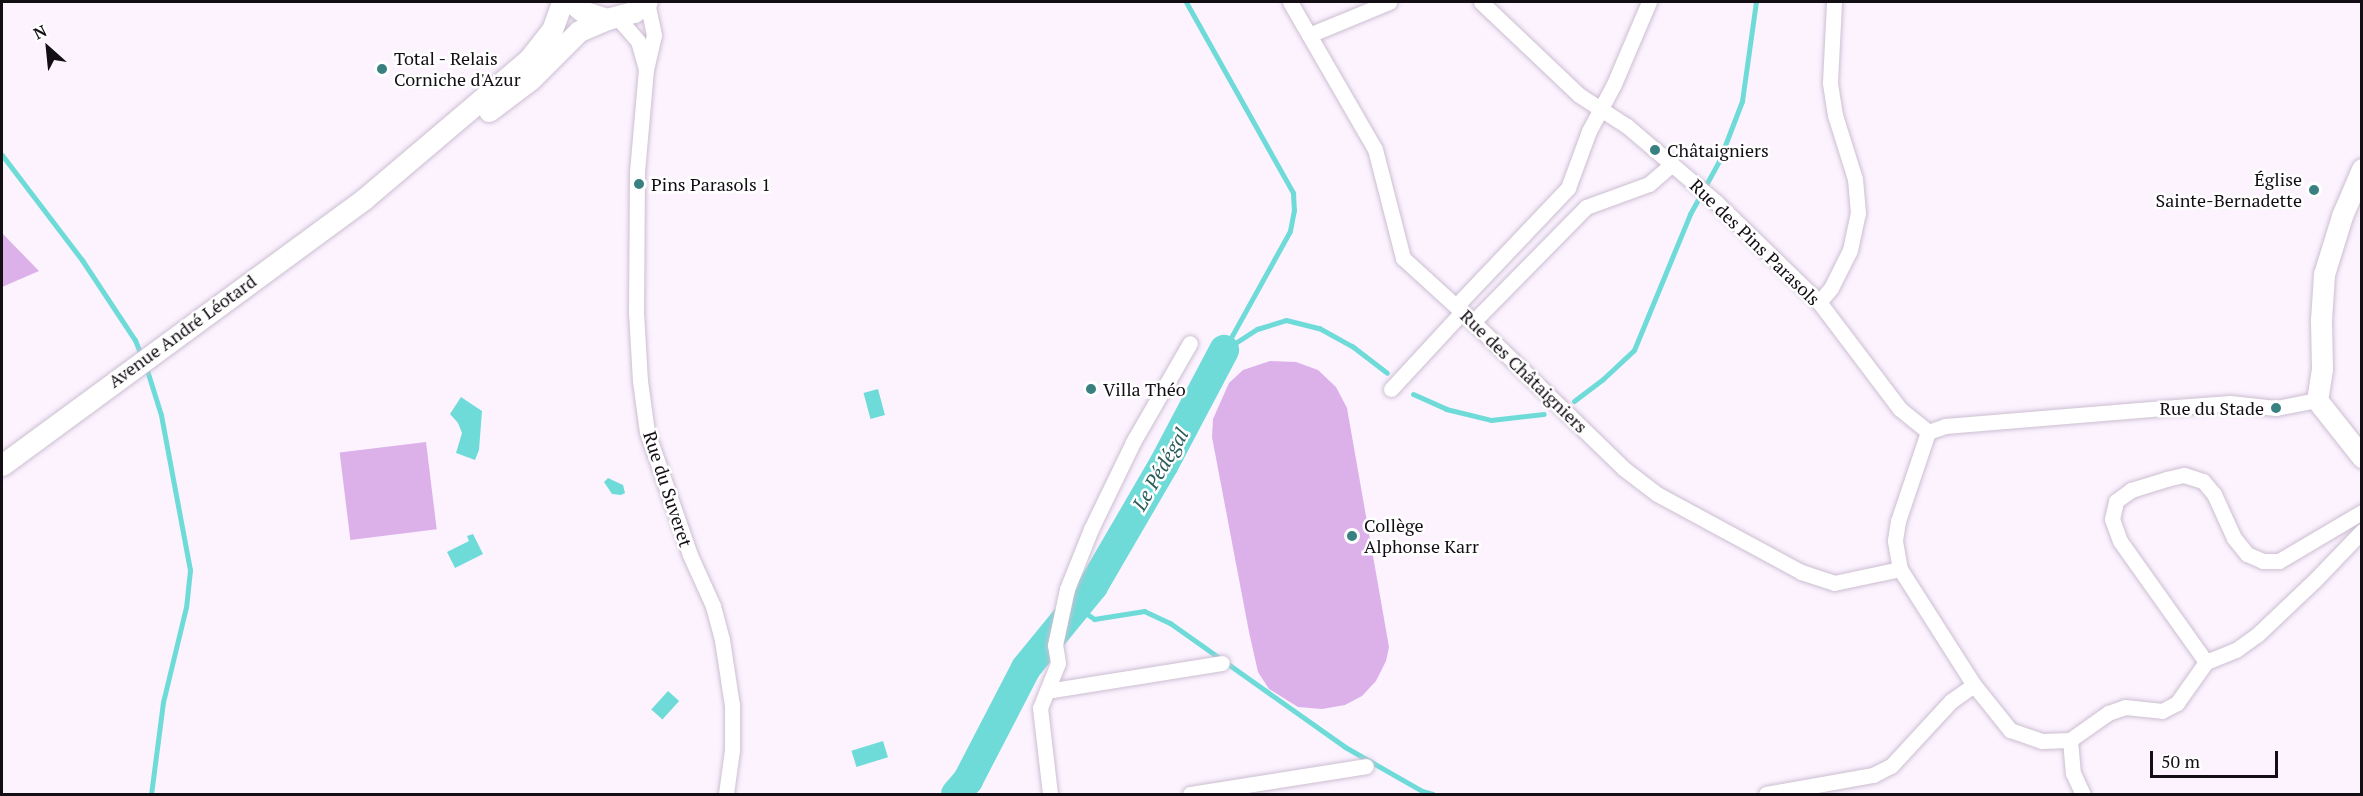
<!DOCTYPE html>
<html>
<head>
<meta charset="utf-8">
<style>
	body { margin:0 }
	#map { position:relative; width:2363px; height:796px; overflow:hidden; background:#fcf3ff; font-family:"PT Serif",serif }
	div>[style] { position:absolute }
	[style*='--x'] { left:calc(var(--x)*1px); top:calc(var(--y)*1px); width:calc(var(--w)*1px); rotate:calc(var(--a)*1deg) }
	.green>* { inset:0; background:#dcb1e9; transform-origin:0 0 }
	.water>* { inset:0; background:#6edbd9; transform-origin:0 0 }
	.stream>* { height:5px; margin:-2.5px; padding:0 2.5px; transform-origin:2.5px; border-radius:2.5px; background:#6edbd9 }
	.river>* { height:30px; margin:-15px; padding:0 15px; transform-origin:15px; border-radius:15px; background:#6edbd9 }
	.roads { filter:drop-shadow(0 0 2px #ccbed1) drop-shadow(0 0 2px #ccbed1) }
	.minor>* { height:15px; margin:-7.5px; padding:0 7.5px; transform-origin:7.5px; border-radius:7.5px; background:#fff }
	.secondary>* { height:21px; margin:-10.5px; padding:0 10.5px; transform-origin:10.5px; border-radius:10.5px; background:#fff }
	.dots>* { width:16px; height:16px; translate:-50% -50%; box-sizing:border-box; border:3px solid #fff; border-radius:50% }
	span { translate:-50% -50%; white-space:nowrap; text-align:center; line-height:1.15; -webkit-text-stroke:5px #fff; paint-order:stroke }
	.poi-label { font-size:18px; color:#130e14 }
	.left { translate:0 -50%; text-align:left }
	.right { translate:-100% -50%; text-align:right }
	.street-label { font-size:18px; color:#130e14 }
	.water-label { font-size:20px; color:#2b5b5a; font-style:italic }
	.frame { position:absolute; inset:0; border:3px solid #130e14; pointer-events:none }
	.north { position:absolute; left:18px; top:18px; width:60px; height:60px; -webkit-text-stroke:4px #fff; paint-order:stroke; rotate:333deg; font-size:16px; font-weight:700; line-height:24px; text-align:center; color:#130e14 }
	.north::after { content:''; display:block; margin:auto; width:21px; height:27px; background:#130e14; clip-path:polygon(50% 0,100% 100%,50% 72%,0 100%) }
	.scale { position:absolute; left:2150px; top:751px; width:128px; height:27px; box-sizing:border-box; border:3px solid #130e14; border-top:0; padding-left:8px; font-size:18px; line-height:21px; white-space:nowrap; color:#130e14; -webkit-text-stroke:4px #fff; paint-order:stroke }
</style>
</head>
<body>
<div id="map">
	<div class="green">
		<i style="clip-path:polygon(2px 233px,39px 271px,2px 287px)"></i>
		<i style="clip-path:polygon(1270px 361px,1296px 362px,1318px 370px,1336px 387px,1347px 408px,1389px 647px,1386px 661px,1376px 681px,1362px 696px,1345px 705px,1322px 709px,1298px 707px,1269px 689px,1258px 672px,1249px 632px,1212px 437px,1213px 419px,1229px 383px,1243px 370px)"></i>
		<i style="left:426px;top:442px;width:88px;height:87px;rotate:83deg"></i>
	</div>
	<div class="water">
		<i style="left:878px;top:389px;width:27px;height:15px;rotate:75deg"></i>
		<i style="clip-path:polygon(461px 397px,482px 411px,479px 450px,475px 460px,456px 453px,462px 433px,458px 423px,450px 414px)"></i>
		<i style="clip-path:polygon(608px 478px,623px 485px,625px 493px,621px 495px,612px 494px,604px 482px)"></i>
		<i style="clip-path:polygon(473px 534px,483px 554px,455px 568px,447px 552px,469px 541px,467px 536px)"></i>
		<i style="left:668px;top:691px;width:15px;height:25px;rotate:42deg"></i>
		<i style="left:883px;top:741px;width:17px;height:33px;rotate:73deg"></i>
	</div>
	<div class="stream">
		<i style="--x:1186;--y:2;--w:219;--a:60.7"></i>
		<i style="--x:1293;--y:193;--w:17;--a:87"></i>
		<i style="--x:1294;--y:210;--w:21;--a:101"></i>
		<i style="--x:1290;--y:231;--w:136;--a:119"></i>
		<i style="--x:2;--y:155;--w:132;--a:52.7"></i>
		<i style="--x:82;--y:260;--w:96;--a:56.5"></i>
		<i style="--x:135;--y:340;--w:16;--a:68"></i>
		<i style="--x:1226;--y:349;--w:37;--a:-33"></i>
		<i style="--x:1257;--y:329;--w:30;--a:-17"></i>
		<i style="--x:1286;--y:320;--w:34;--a:14"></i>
		<i style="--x:1319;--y:328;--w:38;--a:29"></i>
		<i style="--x:1352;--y:346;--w:44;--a:37.6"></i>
		<i style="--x:146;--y:367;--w:50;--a:72.6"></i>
		<i style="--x:161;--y:415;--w:158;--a:79.4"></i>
		<i style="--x:190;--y:570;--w:37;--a:96"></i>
		<i style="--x:186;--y:607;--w:98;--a:103.6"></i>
		<i style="--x:163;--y:702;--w:93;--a:97.4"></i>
		<i style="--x:1413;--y:394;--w:36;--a:24"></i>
		<i style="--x:1446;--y:409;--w:46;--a:13.7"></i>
		<i style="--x:1491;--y:420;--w:53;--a:-6.5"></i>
		<i style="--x:1574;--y:401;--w:36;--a:-37"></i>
		<i style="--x:1603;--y:379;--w:42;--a:-43.1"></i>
		<i style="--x:1634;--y:350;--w:147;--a:-67.6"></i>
		<i style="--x:1690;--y:214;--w:60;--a:-61.3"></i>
		<i style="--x:1719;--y:161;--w:64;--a:-69"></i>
		<i style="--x:1742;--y:101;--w:100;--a:-82"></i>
		<i style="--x:1077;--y:607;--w:21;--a:35"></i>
		<i style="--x:1094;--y:619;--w:51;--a:-9.1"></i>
		<i style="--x:1144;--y:611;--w:29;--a:25"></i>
		<i style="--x:1170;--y:623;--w:214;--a:35.3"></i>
		<i style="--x:1345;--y:747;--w:89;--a:29.7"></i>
		<i style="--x:1422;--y:791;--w:11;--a:15"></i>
	</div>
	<div class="river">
		<i style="--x:956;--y:794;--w:18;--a:-49"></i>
		<i style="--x:968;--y:780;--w:126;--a:-62.6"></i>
		<i style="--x:1026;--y:668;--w:106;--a:-50.7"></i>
		<i style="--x:1093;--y:586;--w:141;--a:-59.8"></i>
		<i style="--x:1164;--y:464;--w:129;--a:-62.2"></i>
	</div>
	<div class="roads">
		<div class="minor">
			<i style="--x:647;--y:2;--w:34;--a:78"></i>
			<i style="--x:654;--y:35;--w:35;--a:103"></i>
			<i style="--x:646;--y:69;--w:103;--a:95"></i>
			<i style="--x:637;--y:172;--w:140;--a:90.4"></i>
			<i style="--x:636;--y:312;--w:69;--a:86.7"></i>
			<i style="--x:640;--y:381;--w:51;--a:82.2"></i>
			<i style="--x:647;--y:432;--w:130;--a:70.7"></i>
			<i style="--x:690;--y:555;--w:56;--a:65.7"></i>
			<i style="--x:713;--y:606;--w:35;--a:75"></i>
			<i style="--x:722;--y:640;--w:66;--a:81.3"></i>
			<i style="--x:732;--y:705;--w:45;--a:90"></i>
			<i style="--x:732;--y:750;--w:44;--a:97.8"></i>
			<i style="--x:1290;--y:2;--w:170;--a:60"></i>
			<i style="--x:1375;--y:149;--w:113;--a:75.6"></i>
			<i style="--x:1403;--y:258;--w:95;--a:42.4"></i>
			<i style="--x:1473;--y:322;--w:209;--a:44.2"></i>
			<i style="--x:1623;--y:468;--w:43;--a:37.4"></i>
			<i style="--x:1657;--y:494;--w:164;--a:28.4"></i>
			<i style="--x:1801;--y:572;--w:35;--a:18"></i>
			<i style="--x:1834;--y:583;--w:67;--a:-12"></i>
			<i style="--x:1481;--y:2;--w:135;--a:43.5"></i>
			<i style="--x:1579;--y:95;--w:57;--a:32.9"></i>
			<i style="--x:1627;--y:126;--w:117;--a:40.5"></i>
			<i style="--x:1716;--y:202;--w:144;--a:44.2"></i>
			<i style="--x:1819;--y:302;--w:134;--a:52.9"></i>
			<i style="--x:1900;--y:409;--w:36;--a:39"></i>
			<i style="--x:618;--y:18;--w:30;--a:49"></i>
			<i style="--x:638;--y:41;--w:29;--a:74"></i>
			<i style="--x:1309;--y:35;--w:87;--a:-22.4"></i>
			<i style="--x:1819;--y:302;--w:18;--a:-49"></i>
			<i style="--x:1831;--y:288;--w:42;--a:-63.4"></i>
			<i style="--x:1850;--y:250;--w:38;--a:-78"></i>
			<i style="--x:1858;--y:213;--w:34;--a:-95"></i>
			<i style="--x:1855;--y:179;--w:67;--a:-107.4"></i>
			<i style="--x:1835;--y:115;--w:33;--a:-99"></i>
			<i style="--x:1830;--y:82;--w:80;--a:-87.1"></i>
			<i style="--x:1456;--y:306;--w:163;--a:-46.5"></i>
			<i style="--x:1568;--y:188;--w:61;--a:-69.8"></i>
			<i style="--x:1589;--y:131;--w:53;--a:-62"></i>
			<i style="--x:1614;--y:84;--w:89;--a:-66.9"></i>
			<i style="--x:1473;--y:322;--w:161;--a:-45.5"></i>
			<i style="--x:1586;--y:207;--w:67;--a:-20.1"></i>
			<i style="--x:1649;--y:184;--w:30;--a:-41"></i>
			<i style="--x:1391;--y:389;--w:105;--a:-47.3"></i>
			<i style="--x:1928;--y:432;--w:94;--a:108.6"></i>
			<i style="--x:1898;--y:521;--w:20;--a:99"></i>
			<i style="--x:1895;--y:541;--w:28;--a:80"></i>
			<i style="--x:1900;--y:569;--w:138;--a:57.5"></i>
			<i style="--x:1974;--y:685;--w:58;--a:51.3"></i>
			<i style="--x:2010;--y:730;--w:34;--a:19"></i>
			<i style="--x:2042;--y:741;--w:28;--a:-2"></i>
			<i style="--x:2070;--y:740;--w:47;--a:-35.4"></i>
			<i style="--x:2108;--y:713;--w:18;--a:-19"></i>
			<i style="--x:2125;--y:707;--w:37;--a:6"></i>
			<i style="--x:2162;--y:711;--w:17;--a:-28"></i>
			<i style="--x:2177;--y:703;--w:50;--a:-54.7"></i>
			<i style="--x:2206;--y:662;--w:32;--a:-22"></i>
			<i style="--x:2236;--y:650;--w:26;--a:-36"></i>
			<i style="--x:2257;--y:635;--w:81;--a:-43.5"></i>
			<i style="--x:2316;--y:579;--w:66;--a:-46.2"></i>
			<i style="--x:1928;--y:432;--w:18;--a:-19"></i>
			<i style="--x:1945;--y:426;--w:219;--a:-4.7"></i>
			<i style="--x:2163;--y:408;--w:67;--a:-4.3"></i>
			<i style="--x:2230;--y:403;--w:46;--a:6.2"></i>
			<i style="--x:2276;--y:408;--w:42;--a:-11"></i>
			<i style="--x:2206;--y:662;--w:148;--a:-125.4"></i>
			<i style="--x:2120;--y:541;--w:23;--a:-110"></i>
			<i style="--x:2112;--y:519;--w:18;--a:-77"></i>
			<i style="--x:2116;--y:501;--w:19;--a:-36"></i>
			<i style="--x:2131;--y:490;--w:37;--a:-17"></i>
			<i style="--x:2166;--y:479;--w:18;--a:-13"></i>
			<i style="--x:2184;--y:475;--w:20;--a:18"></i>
			<i style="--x:2203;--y:481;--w:17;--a:50"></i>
			<i style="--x:2214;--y:494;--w:48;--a:65.6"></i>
			<i style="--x:2234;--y:538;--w:21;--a:51"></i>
			<i style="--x:2247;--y:554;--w:17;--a:24"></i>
			<i style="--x:2263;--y:561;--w:16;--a:0"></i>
			<i style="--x:2279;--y:561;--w:96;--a:-30.6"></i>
			<i style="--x:1047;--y:691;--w:177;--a:-9.1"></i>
			<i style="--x:2070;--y:740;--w:33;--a:85"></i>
			<i style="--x:2073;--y:773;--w:23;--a:65"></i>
			<i style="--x:1050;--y:794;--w:87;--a:-96.6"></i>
			<i style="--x:1040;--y:708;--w:48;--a:-68.2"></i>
			<i style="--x:1058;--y:663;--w:18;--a:-99"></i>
			<i style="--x:1055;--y:645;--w:57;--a:-77.9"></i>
			<i style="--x:1067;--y:589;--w:65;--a:-68.2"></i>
			<i style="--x:1091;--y:529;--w:97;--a:-64.2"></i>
			<i style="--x:1133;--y:442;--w:114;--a:-60.1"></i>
			<i style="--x:1190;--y:794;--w:178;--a:-9"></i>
			<i style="--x:1766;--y:794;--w:109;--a:-10.1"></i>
			<i style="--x:1873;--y:775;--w:20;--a:-27"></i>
			<i style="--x:1891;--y:766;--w:88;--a:-47.3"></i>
			<i style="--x:1951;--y:701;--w:28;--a:-35"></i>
		</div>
		<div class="secondary">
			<i style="--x:571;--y:2;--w:14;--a:39"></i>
			<i style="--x:582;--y:11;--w:26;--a:18"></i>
			<i style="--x:607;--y:19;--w:28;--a:-15"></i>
			<i style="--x:634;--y:12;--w:16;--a:-38"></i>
			<i style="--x:489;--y:111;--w:51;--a:-37.1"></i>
			<i style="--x:530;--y:80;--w:69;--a:-45"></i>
			<i style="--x:579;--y:31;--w:30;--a:-23"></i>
			<i style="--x:2362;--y:169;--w:51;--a:113.1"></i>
			<i style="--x:2342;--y:216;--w:61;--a:107.2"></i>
			<i style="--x:2324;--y:274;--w:46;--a:93.7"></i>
			<i style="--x:2321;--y:320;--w:49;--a:88.8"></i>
			<i style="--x:2322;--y:369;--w:31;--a:99"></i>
			<i style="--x:2317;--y:400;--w:73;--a:51.7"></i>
			<i style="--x:2;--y:465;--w:449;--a:-36.3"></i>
			<i style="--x:364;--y:199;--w:216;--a:-40.3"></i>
			<i style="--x:529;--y:59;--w:37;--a:-52"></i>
			<i style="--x:552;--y:30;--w:30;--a:-70"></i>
		</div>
	</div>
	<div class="dots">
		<i style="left:382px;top:69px;background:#388180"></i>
		<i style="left:1655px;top:150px;background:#388180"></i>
		<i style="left:639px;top:184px;background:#388180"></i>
		<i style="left:2314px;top:190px;background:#388180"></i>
		<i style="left:1091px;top:389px;background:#388180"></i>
		<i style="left:2276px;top:408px;background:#388180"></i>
		<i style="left:1352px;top:536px;background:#388180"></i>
	</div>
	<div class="poi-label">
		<span class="left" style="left:394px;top:69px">Total - Relais<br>Corniche d'Azur</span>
		<span class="left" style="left:1667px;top:150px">Châtaigniers</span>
		<span class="right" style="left:2302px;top:190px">Église<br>Sainte-Bernadette</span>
		<span class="left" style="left:651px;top:184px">Pins Parasols 1</span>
		<span class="left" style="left:1103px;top:389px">Villa Théo</span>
		<span class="right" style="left:2264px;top:408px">Rue du Stade</span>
		<span class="left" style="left:1364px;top:536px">Collège<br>Alphonse Karr</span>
	</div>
	<div class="street-label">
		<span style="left:1755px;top:242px;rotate:44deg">Rue des Pins Parasols</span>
		<span style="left:182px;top:331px;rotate:-36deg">Avenue André Léotard</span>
		<span style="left:1524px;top:371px;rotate:44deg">Rue des Châtaigniers</span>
		<span style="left:668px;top:489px;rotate:72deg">Rue du Suveret</span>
	</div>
	<div class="water-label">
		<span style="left:1160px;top:469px;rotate:-60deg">Le Pédégal</span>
	</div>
	<div class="frame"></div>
	<div class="north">N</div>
	<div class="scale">50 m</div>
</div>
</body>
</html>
